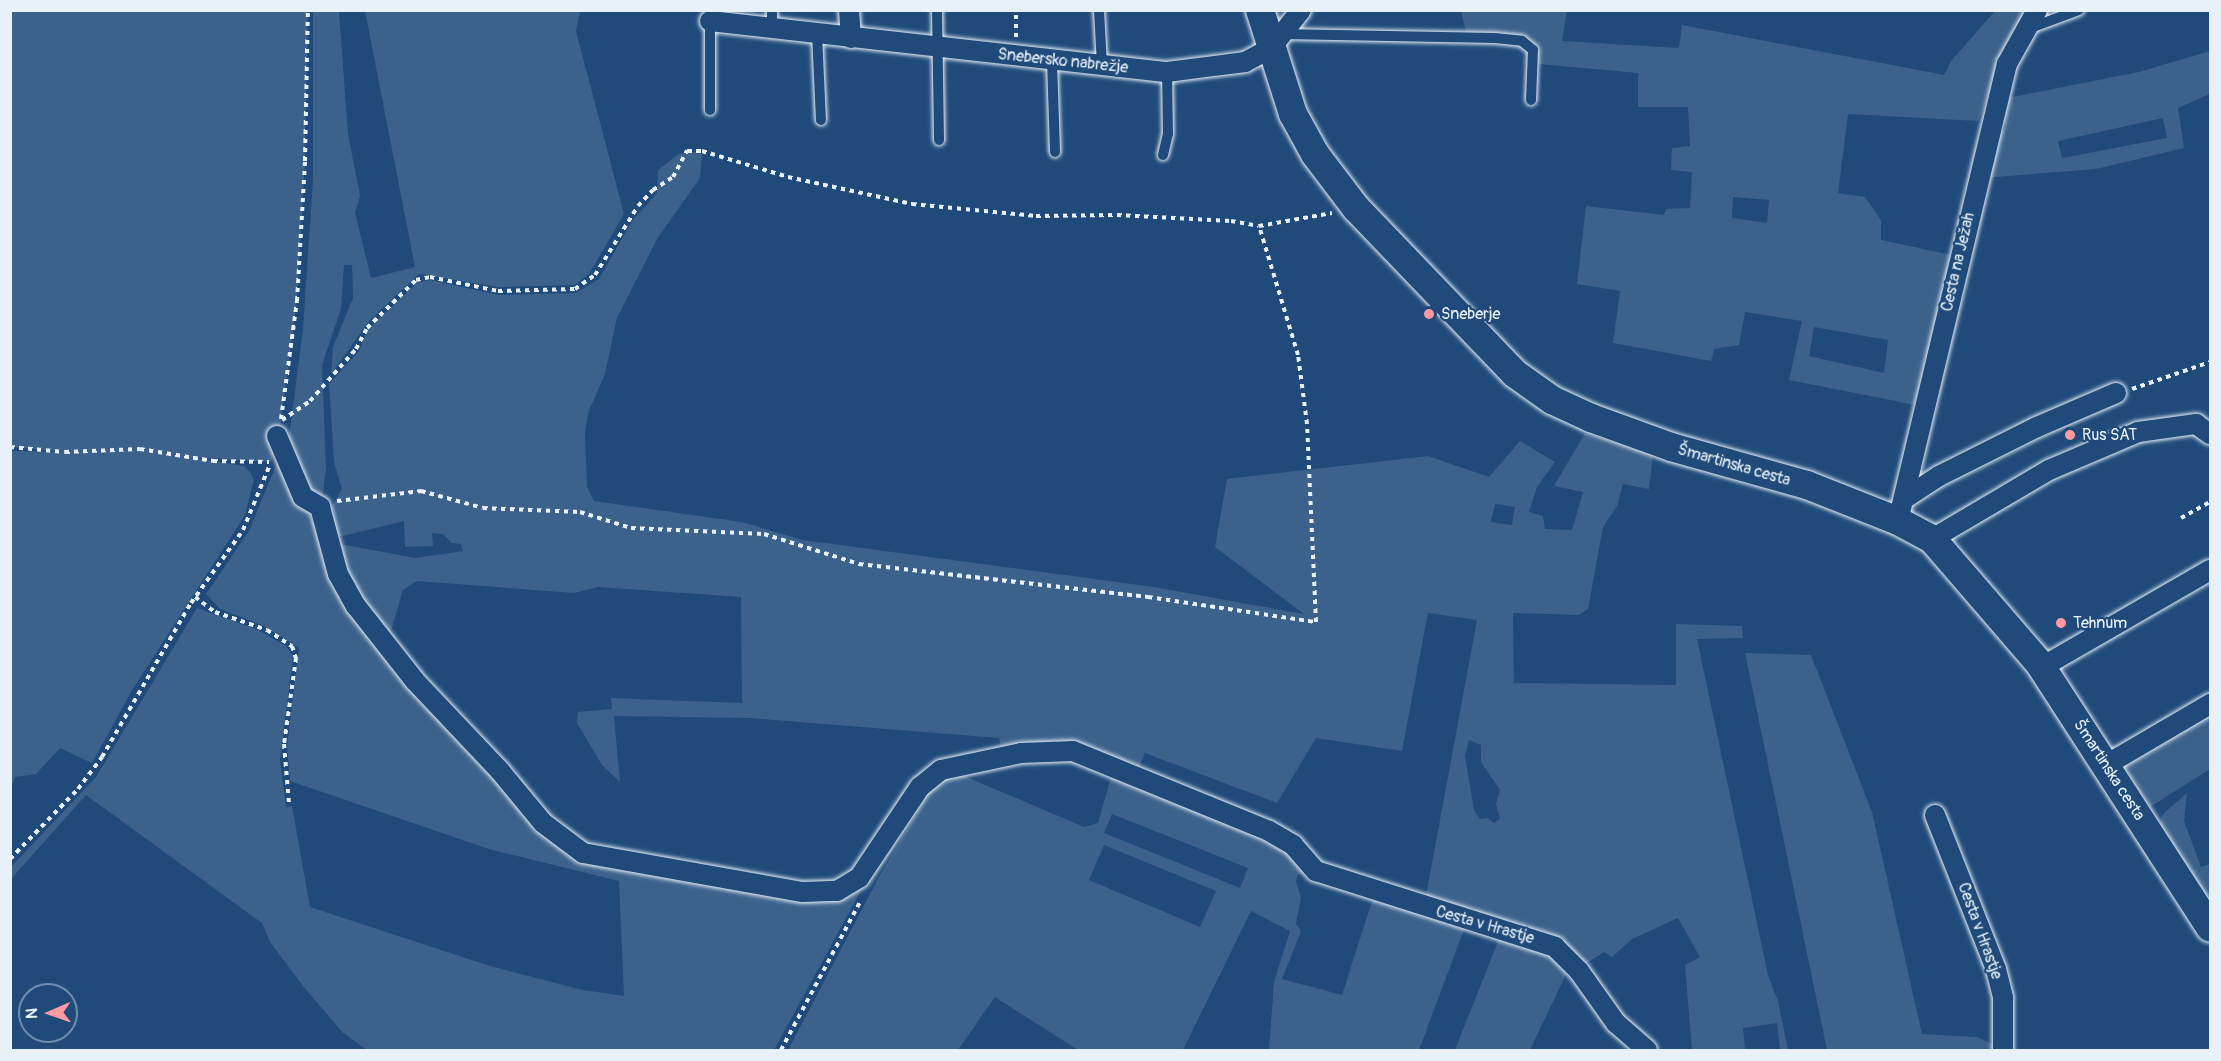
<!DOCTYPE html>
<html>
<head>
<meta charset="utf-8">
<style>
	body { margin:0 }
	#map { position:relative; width:2221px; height:1061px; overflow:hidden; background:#1f4a7a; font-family:Pangolin,sans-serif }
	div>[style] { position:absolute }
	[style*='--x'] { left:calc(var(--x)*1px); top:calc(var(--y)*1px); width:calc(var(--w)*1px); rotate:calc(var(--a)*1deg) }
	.green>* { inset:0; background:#3c628c }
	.path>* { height:4px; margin-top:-2px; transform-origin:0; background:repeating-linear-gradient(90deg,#e8f1f8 0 4.5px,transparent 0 9px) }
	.roads { filter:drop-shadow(0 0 2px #e8f1f8) drop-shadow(0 0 2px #e8f1f8) }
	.service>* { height:10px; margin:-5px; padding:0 5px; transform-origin:5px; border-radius:5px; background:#1f4a7a }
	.minor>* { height:20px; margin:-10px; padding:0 10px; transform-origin:10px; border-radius:10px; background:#1f4a7a }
	.secondary>* { height:28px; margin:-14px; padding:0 14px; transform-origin:14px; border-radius:14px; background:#1f4a7a }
	.dots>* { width:16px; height:16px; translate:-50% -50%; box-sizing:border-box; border:3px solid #1f4a7a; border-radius:50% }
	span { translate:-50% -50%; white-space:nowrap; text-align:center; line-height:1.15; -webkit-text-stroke:4.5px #1f4a7a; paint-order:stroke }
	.street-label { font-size:16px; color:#e8f1f8 }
	.poi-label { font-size:16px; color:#e8f1f8 }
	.left { translate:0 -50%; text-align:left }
	.frame { position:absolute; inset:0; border:12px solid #e8f1f8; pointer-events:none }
	.north { position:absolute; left:18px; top:983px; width:60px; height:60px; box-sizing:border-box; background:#1f4a7a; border:2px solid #6f8dac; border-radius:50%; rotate:268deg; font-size:16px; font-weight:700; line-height:24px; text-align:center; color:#e8f1f8 }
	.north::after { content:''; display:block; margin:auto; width:21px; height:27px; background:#ff9aa2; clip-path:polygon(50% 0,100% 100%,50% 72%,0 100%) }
</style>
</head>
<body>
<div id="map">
	<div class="green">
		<i style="clip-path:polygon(evenodd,1500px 10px,1567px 11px,1562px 41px,1679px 48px,1682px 25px,1944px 75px,1951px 61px,1995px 11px,2031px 11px,1993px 81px,1978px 121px,1848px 114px,1838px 193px,1865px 197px,1881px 220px,1881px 240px,1956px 256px,1916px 405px,1789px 380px,1802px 321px,1745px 312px,1739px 345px,1714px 349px,1711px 361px,1613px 343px,1620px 291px,1577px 284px,1586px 206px,1664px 215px,1666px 209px,1690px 208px,1692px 172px,1671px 170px,1672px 148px,1690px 146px,1688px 107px,1638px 107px,1638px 73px,1539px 64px,1535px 48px,1524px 37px,1466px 32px,1461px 11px,1500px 10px,1733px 197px,1769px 200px,1767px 223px,1732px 218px,1733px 197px,1500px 10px,1814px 327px,1888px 340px,1884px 373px,1809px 356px,1814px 327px)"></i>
		<i style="clip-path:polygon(10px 11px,308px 11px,305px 161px,297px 301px,281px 421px,271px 462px,189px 457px,244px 466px,250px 472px,254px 480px,245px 515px,131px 692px,92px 763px,60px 748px,36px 774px,15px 777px,11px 787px,11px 451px,64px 452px,11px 447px)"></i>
		<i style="clip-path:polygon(313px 11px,339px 11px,348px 134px,360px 196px,355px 213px,371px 278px,415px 267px,365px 11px,580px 11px,576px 31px,624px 214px,589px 274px,575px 285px,498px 287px,419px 274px,369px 321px,331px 374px,333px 347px,353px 298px,352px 265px,344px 265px,341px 309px,322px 365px,326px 469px,322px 501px,307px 497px,289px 438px,303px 329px,313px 180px)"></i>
		<i style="clip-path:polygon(evenodd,2210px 51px,2210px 94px,2178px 108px,2184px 148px,2096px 169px,1982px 178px,1997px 139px,2006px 127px,1998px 100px,2139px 72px,2210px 51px,2163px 118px,2167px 138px,2062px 158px,2058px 141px,2163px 118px)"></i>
		<i style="clip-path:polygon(evenodd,694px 152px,702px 154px,700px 178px,657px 239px,617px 318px,605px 374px,588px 413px,585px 433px,587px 487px,594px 501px,742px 522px,802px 540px,1154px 587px,1304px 614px,1215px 547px,1227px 479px,1428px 456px,1489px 477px,1520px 441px,1555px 462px,1537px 487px,1529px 512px,1543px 516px,1545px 529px,1572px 530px,1583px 492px,1554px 486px,1585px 433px,1653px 455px,1649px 489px,1623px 484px,1617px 506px,1603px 527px,1588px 609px,1579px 615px,1513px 613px,1514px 683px,1676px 685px,1676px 624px,1742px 626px,1743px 638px,1697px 639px,1768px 975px,1778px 1001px,1788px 1050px,1780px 1050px,1777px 1023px,1743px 1028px,1745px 1050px,1692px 1050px,1685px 965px,1700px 957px,1678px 918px,1632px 939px,1612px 957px,1604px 952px,1582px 966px,1425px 901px,1477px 620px,1428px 613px,1402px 751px,1316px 738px,1277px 803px,1145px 753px,1137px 773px,1091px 753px,1002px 751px,999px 738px,748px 718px,614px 716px,620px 782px,602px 765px,577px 723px,578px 712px,612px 709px,611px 698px,742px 703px,741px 597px,598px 587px,574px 593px,417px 581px,403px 590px,388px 641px,339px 567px,340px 544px,415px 558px,463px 551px,461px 544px,452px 543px,443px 534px,432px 533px,433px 546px,405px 547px,404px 521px,343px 536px,331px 535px,326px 516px,342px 489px,334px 462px,329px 384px,359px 351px,368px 329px,417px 283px,430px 280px,499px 295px,576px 293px,599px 279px,632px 221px,657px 193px,658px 170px,679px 154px,694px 152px,1495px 504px,1515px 507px,1512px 525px,1491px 522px,1495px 504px,694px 152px,1469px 740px,1481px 745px,1481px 762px,1500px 790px,1496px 804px,1500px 819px,1494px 823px,1488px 818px,1480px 819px,1474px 810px,1465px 756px,1469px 740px)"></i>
		<i style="clip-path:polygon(279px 458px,316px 527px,334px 577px,557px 840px,700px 877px,864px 885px,774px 1050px,367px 1050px,342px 1032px,303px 986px,270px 942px,262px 923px,86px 795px,11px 879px,11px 867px,96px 777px,197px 608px,258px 630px,286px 646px,293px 656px,280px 760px,286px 807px,292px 806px,310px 907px,490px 966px,583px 990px,624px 996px,619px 881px,489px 849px,290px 781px,287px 746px,299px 648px,262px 625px,220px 609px,206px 594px,249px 531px)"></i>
		<i style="clip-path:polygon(1745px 653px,1811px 655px,1872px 812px,1922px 1034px,1977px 1037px,1992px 1044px,1993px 1050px,1827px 1050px)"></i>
		<i style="clip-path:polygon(2210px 711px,2210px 769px,2150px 807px,2123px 765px)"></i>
		<i style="clip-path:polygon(evenodd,950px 770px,1084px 827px,1098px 823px,1112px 774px,1269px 836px,1305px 870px,1305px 874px,1298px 874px,1296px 881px,1301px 898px,1296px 924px,1301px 931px,1282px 979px,1342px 995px,1373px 898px,1466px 924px,1419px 1050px,1269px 1050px,1274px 982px,1290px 931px,1251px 911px,1183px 1050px,1078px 1050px,995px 997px,958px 1050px,788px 1050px,878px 879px,930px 790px,950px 770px,1112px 814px,1248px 868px,1240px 888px,1104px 833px,1112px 814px,950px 770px,1104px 845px,1216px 891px,1200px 927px,1089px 880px,1104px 845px)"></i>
		<i style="clip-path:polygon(2187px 793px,2184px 821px,2201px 867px,2210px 864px,2210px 905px,2159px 824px,2164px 813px)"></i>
		<i style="clip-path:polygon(1501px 934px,1552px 953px,1569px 968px,1530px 1050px,1455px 1050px)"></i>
	</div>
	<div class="path">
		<i style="--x:1016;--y:37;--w:27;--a:-90"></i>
		<i style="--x:2132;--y:389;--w:83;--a:-19.1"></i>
		<i style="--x:281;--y:419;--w:119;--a:-82.3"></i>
		<i style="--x:297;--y:301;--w:140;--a:-86.7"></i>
		<i style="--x:305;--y:161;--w:151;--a:-88.9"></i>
		<i style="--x:282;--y:420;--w:34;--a:-34"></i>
		<i style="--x:310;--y:401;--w:69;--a:-48.5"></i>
		<i style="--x:356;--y:349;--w:24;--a:-62"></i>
		<i style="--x:367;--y:328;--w:69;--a:-44.4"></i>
		<i style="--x:416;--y:280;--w:14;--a:-12"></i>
		<i style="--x:430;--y:277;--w:69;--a:11.6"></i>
		<i style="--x:498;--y:291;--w:77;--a:-1.5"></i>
		<i style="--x:575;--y:289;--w:24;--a:-35"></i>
		<i style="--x:595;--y:275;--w:81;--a:-58.1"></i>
		<i style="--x:638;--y:206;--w:22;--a:-47"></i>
		<i style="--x:653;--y:190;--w:24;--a:-33"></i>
		<i style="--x:673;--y:177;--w:30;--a:-62"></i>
		<i style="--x:687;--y:151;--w:15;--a:0"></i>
		<i style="--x:702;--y:151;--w:90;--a:16.8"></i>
		<i style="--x:788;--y:177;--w:127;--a:12.3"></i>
		<i style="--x:912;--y:204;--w:125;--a:5.5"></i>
		<i style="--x:1036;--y:216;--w:81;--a:-0.7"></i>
		<i style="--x:1117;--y:215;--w:114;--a:3"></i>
		<i style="--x:1231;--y:221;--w:28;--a:10"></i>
		<i style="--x:1259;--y:226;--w:74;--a:-10.1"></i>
		<i style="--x:10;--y:447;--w:55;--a:5.2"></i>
		<i style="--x:65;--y:452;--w:75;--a:-2.3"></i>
		<i style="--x:140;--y:449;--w:74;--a:9.3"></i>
		<i style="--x:213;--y:461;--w:56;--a:1"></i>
		<i style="--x:337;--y:501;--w:85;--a:-6.8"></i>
		<i style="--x:421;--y:491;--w:64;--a:15.3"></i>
		<i style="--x:483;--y:508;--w:97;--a:2.4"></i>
		<i style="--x:580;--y:512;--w:53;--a:17.4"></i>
		<i style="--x:631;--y:528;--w:133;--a:2.6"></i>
		<i style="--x:764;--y:534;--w:100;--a:17.5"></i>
		<i style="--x:859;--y:564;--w:291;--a:6.5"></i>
		<i style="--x:1148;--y:597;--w:170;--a:8.5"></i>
		<i style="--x:1316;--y:622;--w:198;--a:-92.6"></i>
		<i style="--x:1307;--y:424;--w:70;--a:-97.4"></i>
		<i style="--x:1298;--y:355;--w:135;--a:-106.8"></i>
		<i style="--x:2181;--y:518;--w:33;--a:-29"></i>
		<i style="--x:195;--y:597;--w:25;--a:37"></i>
		<i style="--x:215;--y:612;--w:55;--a:19.1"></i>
		<i style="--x:267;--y:630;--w:30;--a:33"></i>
		<i style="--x:292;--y:646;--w:13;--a:72"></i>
		<i style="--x:296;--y:658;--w:87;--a:97.9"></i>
		<i style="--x:284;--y:744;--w:59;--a:85.2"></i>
		<i style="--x:10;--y:859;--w:98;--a:-45.8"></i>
		<i style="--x:78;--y:789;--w:40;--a:-53"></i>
		<i style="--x:102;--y:757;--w:178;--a:-60"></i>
		<i style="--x:191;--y:603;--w:90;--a:-54.5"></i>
		<i style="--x:243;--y:530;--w:68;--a:-67.6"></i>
		<i style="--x:781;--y:1050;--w:170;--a:-61.9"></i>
	</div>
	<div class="roads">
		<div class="service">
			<i style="--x:772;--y:10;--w:17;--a:90"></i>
			<i style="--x:937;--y:10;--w:130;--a:89.1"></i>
			<i style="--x:1099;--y:10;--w:56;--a:86.9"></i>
			<i style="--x:2030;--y:28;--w:52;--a:-20.2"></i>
			<i style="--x:817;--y:33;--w:87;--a:87.4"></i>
			<i style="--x:1282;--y:34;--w:213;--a:1.1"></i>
			<i style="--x:1495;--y:38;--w:27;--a:6"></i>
			<i style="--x:1522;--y:41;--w:14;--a:39"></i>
			<i style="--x:1533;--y:50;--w:50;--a:92.3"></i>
			<i style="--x:1052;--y:61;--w:91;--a:88.1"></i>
			<i style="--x:710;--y:110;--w:89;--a:-90"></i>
			<i style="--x:1163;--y:155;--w:22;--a:-77"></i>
			<i style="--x:1168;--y:134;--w:62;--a:-90.9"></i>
		</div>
		<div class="minor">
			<i style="--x:849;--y:10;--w:28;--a:86"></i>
			<i style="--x:710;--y:21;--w:460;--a:6.4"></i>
			<i style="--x:1167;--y:72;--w:79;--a:-7.3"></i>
			<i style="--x:1245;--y:62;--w:30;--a:-28"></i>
			<i style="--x:1271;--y:48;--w:48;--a:-51.7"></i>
			<i style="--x:277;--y:436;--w:66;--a:66.9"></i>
			<i style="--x:303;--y:497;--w:20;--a:30"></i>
			<i style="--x:320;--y:507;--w:69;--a:75"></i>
			<i style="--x:338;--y:574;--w:37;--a:61"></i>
			<i style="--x:356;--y:606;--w:95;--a:51.8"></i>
			<i style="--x:415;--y:681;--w:124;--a:46.6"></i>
			<i style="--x:500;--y:771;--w:67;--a:50.4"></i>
			<i style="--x:543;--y:823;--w:50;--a:36.9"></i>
			<i style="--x:583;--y:853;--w:223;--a:10.1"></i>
			<i style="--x:803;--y:892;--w:34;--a:-2"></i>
			<i style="--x:837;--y:891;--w:26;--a:-31"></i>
			<i style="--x:859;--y:878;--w:110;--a:-56.2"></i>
			<i style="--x:920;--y:787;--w:27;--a:-39"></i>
			<i style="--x:941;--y:770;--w:82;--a:-12"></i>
			<i style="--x:1021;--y:753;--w:52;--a:-2.2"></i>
			<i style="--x:1073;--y:751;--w:212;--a:22.2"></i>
			<i style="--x:1269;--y:831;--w:28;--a:30"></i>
			<i style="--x:1293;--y:845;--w:35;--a:49"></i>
			<i style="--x:1316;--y:871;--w:251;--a:17.6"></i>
			<i style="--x:1555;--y:947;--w:34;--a:45"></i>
			<i style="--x:1579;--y:971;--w:64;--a:54.6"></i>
			<i style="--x:1616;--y:1023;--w:41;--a:41.1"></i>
			<i style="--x:1904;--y:499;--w:42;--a:-33.3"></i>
			<i style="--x:1939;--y:476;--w:110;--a:-26.6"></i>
			<i style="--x:2037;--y:427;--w:86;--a:-23.3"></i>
			<i style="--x:1898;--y:521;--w:470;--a:-76.6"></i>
			<i style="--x:2007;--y:64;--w:62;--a:-60.9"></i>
			<i style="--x:1932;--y:539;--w:136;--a:-30.5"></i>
			<i style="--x:2049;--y:470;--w:97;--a:-23.1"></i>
			<i style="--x:2138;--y:432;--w:59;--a:-7.9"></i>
			<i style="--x:2196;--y:424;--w:17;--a:36"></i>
			<i style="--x:2042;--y:667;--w:194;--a:-30"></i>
			<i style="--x:2106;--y:765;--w:121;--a:-30.4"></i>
			<i style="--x:1935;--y:815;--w:166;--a:68.4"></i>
			<i style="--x:1996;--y:969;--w:30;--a:76"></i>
			<i style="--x:2003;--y:998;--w:52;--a:90"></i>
		</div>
		<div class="secondary">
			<i style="--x:1260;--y:10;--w:109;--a:72.4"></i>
			<i style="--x:1293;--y:114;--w:46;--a:61.2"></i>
			<i style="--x:1315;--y:154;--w:68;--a:52.8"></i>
			<i style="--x:1356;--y:208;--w:228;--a:46.2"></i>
			<i style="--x:1514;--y:373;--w:47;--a:35.4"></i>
			<i style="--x:1552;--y:400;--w:43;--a:24.8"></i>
			<i style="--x:1591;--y:418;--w:85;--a:19.9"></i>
			<i style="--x:1671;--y:447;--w:141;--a:15.6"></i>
			<i style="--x:1807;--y:485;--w:98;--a:21.6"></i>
			<i style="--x:1898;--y:521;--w:38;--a:28"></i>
			<i style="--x:1932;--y:539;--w:164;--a:49.2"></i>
			<i style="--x:2039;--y:663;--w:315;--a:57.1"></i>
		</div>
	</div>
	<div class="dots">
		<i style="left:1429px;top:314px;background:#ff9aa2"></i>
		<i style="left:2070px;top:435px;background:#ff9aa2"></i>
		<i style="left:2061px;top:623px;background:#ff9aa2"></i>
	</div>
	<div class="street-label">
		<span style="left:1063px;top:61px;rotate:6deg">Snebersko nabrežje</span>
		<span style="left:1958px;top:262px;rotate:-77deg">Cesta na Ježah</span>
		<span style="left:1734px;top:465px;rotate:16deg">Šmartinska cesta</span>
		<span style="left:2109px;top:770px;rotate:57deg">Šmartinska cesta</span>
		<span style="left:1485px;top:925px;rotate:16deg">Cesta v Hrastje</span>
		<span style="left:1980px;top:931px;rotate:70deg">Cesta v Hrastje</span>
	</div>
	<div class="poi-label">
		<span class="left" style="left:1441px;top:314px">Sneberje</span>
		<span class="left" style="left:2082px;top:435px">Rus SAT</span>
		<span class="left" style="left:2073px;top:623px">Tehnum</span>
	</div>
	<div class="frame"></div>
	<div class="north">N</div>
</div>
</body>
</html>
